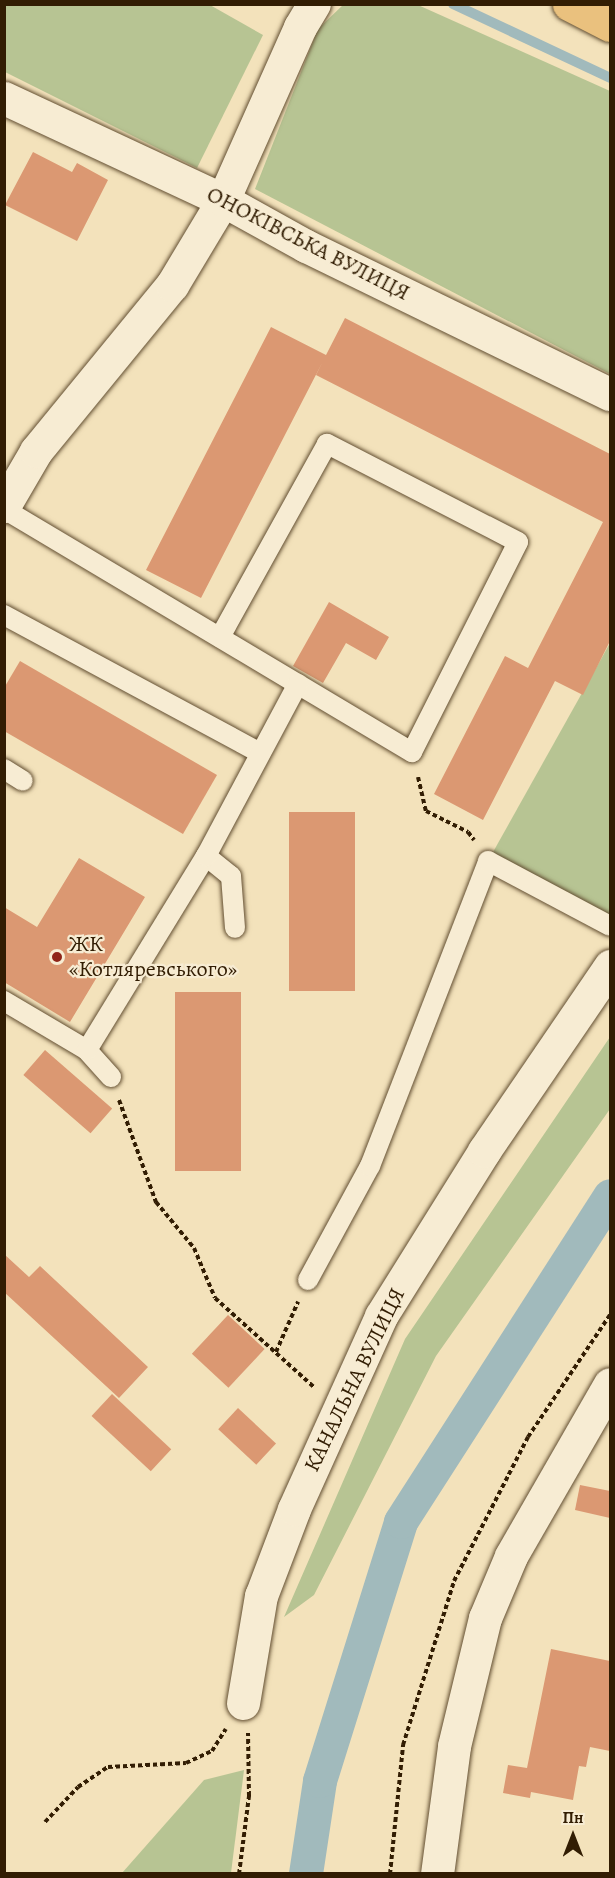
<!DOCTYPE html>
<html>
<head>
<meta charset="utf-8">
<style>
	body { margin:0 }
	#map { position:relative; width:615px; height:1878px; overflow:hidden; background:#f3e2bb; font-family:Alegreya,serif }
	div>[style] { position:absolute }
	[style*='--x'] { left:calc(var(--x)*1px); top:calc(var(--y)*1px); width:calc(var(--w)*1px); rotate:calc(var(--a)*1deg) }
	.green>* { inset:0; background:#b7c493 }
	.stream>* { height:10px; margin:-5px; padding:0 5px; transform-origin:5px; border-radius:5px; background:#a1babc }
	.canal>* { height:34px; margin:-17px; padding:0 17px; transform-origin:17px; border-radius:17px; background:#a1babc }
	.building>* { inset:0; background:#db9872; transform-origin:0 0 }
	.path>* { height:4px; margin-top:-2px; transform-origin:0; background:repeating-linear-gradient(90deg,#321d03 0 4.5px,transparent 0 7.5px) }
	.roads { filter:drop-shadow(0 0 2px #624e31) drop-shadow(0 0 2px #624e31) }
	.service>* { height:20px; margin:-10px; padding:0 10px; transform-origin:10px; border-radius:10px; background:#f7ecd3 }
	.minor>* { height:33px; margin:-16.5px; padding:0 16.5px; transform-origin:16.5px; border-radius:16.5px; background:#f7ecd3 }
	.trunk>* { height:33px; margin:-16.5px; padding:0 16.5px; transform-origin:16.5px; border-radius:16.5px; background:#eac17e }
	.dots>* { width:16px; height:16px; translate:-50% -50%; box-sizing:border-box; border:3px solid #f7ecd3; border-radius:50% }
	span { translate:-50% -50%; white-space:nowrap; text-align:center; line-height:1.15; -webkit-text-stroke:4.5px #f7ecd3; paint-order:stroke }
	.street-label { font-size:22px; color:#321d03 }
	.poi-label { font-size:22px; color:#321d03 }
	.left { translate:0 -50%; text-align:left }
	.frame { position:absolute; inset:0; border:6px solid #321d03; pointer-events:none }
	.north { position:absolute; left:543px; top:1806px; width:60px; height:60px; -webkit-text-stroke:4px #f7ecd3; paint-order:stroke; rotate:0deg; font-size:16px; font-weight:700; line-height:24px; text-align:center; color:#321d03 }
	.north::after { content:''; display:block; margin:auto; width:21px; height:27px; background:#321d03; clip-path:polygon(50% 0,100% 100%,50% 72%,0 100%) }
</style>
</head>
<body>
<div id="map">
	<div class="green">
		<i style="clip-path:polygon(344px 4px,418px 5px,610px 91px,610px 374px,255px 189px,318px 29px)"></i>
		<i style="clip-path:polygon(4px 5px,210px 5px,263px 35px,197px 168px,5px 72px)"></i>
		<i style="clip-path:polygon(610px 643px,610px 926px,488px 861px)"></i>
		<i style="clip-path:polygon(610px 1037px,610px 1109px,436px 1356px,314px 1595px,284px 1617px,405px 1339px)"></i>
		<i style="clip-path:polygon(244px 1770px,231px 1873px,122px 1873px,204px 1780px)"></i>
	</div>
	<div class="stream">
		<i style="--x:453;--y:4;--w:174;--a:25.2"></i>
	</div>
	<div class="canal">
		<i style="--x:306;--y:1874;--w:94;--a:-81.4"></i>
		<i style="--x:320;--y:1781;--w:271;--a:-72.6"></i>
		<i style="--x:401;--y:1522;--w:387;--a:-57.3"></i>
	</div>
	<div class="building">
		<i style="clip-path:polygon(33px 152px,72px 172px,77px 163px,108px 180px,77px 241px,5px 205px)"></i>
		<i style="clip-path:polygon(345px 318px,610px 454px,610px 641px,583px 695px,555px 681px,483px 820px,434px 794px,505px 656px,528px 668px,603px 522px,316px 375px,322px 363px,201px 598px,146px 570px,271px 327px,326px 355px)"></i>
		<i style="clip-path:polygon(329px 602px,389px 637px,376px 660px,346px 643px,323px 683px,293px 666px)"></i>
		<i style="clip-path:polygon(20px 661px,217px 775px,183px 834px,4px 731px,4px 688px)"></i>
		<i style="left:355px;top:812px;width:179px;height:66px;rotate:90deg"></i>
		<i style="clip-path:polygon(79px 858px,145px 897px,70px 1022px,4px 982px,4px 907px,37px 927px)"></i>
		<i style="left:175px;top:992px;width:66px;height:179px"></i>
		<i style="left:45px;top:1050px;width:89px;height:33px;rotate:41deg"></i>
		<i style="clip-path:polygon(4px 1254px,29px 1277px,40px 1266px,148px 1367px,119px 1398px,4px 1292px)"></i>
		<i style="left:228px;top:1315px;width:50px;height:53px;rotate:43deg"></i>
		<i style="left:112px;top:1394px;width:81px;height:30px;rotate:43deg"></i>
		<i style="left:238px;top:1408px;width:52px;height:29px;rotate:43deg"></i>
		<i style="clip-path:polygon(580px 1485px,610px 1491px,610px 1518px,575px 1510px)"></i>
		<i style="clip-path:polygon(551px 1649px,610px 1661px,610px 1751px,590px 1747px,586px 1767px,579px 1766px,573px 1800px,531px 1792px,530px 1798px,503px 1793px,508px 1765px,527px 1768px)"></i>
	</div>
	<div class="path">
		<i style="--x:418;--y:777;--w:35;--a:77"></i>
		<i style="--x:426;--y:811;--w:47;--a:26.6"></i>
		<i style="--x:468;--y:832;--w:10;--a:53"></i>
		<i style="--x:119;--y:1100;--w:109;--a:70.1"></i>
		<i style="--x:156;--y:1202;--w:60;--a:50.4"></i>
		<i style="--x:194;--y:1248;--w:54;--a:67.2"></i>
		<i style="--x:215;--y:1298;--w:133;--a:42"></i>
		<i style="--x:276;--y:1352;--w:55;--a:-66.3"></i>
		<i style="--x:45;--y:1822;--w:48;--a:-46.7"></i>
		<i style="--x:78;--y:1787;--w:36;--a:-34"></i>
		<i style="--x:108;--y:1767;--w:78;--a:-2.9"></i>
		<i style="--x:186;--y:1763;--w:29;--a:-25"></i>
		<i style="--x:212;--y:1751;--w:26;--a:-58"></i>
		<i style="--x:239;--y:1874;--w:79;--a:-82.7"></i>
		<i style="--x:249;--y:1796;--w:63;--a:-90.9"></i>
		<i style="--x:390;--y:1874;--w:130;--a:-84.2"></i>
		<i style="--x:403;--y:1745;--w:172;--a:-72.7"></i>
		<i style="--x:454;--y:1581;--w:162;--a:-62.8"></i>
		<i style="--x:528;--y:1437;--w:147;--a:-56.1"></i>
	</div>
	<div class="roads">
		<div class="service">
			<i style="--x:4;--y:509;--w:475;--a:30.8"></i>
			<i style="--x:412;--y:752;--w:235;--a:-63.2"></i>
			<i style="--x:518;--y:542;--w:215;--a:-152.8"></i>
			<i style="--x:327;--y:444;--w:221;--a:119"></i>
			<i style="--x:4;--y:615;--w:291;--a:28.3"></i>
			<i style="--x:4;--y:769;--w:22;--a:32"></i>
			<i style="--x:206;--y:856;--w:32;--a:39"></i>
			<i style="--x:231;--y:876;--w:52;--a:85.6"></i>
			<i style="--x:4;--y:1001;--w:96;--a:30.6"></i>
			<i style="--x:111;--y:1077;--w:36;--a:-132"></i>
			<i style="--x:87;--y:1050;--w:228;--a:-58.5"></i>
			<i style="--x:206;--y:856;--w:195;--a:-61.9"></i>
			<i style="--x:308;--y:1280;--w:130;--a:-61.5"></i>
			<i style="--x:370;--y:1166;--w:327;--a:-68.8"></i>
			<i style="--x:488;--y:861;--w:138;--a:28"></i>
		</div>
		<div class="minor">
			<i style="--x:4;--y:98;--w:242;--a:25"></i>
			<i style="--x:223;--y:200;--w:95;--a:29"></i>
			<i style="--x:306;--y:246;--w:338;--a:26"></i>
			<i style="--x:4;--y:506;--w:64;--a:-59.8"></i>
			<i style="--x:36;--y:451;--w:215;--a:-50.7"></i>
			<i style="--x:172;--y:285;--w:99;--a:-59"></i>
			<i style="--x:223;--y:200;--w:189;--a:-66"></i>
			<i style="--x:300;--y:27;--w:27;--a:-59"></i>
			<i style="--x:243;--y:1703;--w:109;--a:-80.5"></i>
			<i style="--x:261;--y:1596;--w:93;--a:-69.2"></i>
			<i style="--x:294;--y:1509;--w:212;--a:-65.7"></i>
			<i style="--x:381;--y:1316;--w:195;--a:-58"></i>
			<i style="--x:484;--y:1151;--w:224;--a:-55.7"></i>
			<i style="--x:437;--y:1874;--w:129;--a:-82.4"></i>
			<i style="--x:454;--y:1746;--w:132;--a:-76.4"></i>
			<i style="--x:485;--y:1618;--w:67;--a:-67.2"></i>
			<i style="--x:511;--y:1556;--w:198;--a:-60.1"></i>
		</div>
		<div class="trunk">
			<i style="--x:569;--y:4;--w:46;--a:27.1"></i>
		</div>
	</div>
	<div class="dots">
		<i style="left:57px;top:957px;background:#8f2418"></i>
	</div>
	<div class="street-label">
		<span style="left:308px;top:244px;rotate:27deg">ОНОКІВСЬКА ВУЛИЦЯ</span>
		<span style="left:355px;top:1380px;rotate:-64deg">КАНАЛЬНА ВУЛИЦЯ</span>
	</div>
	<div class="poi-label">
		<span class="left" style="left:69px;top:957px">ЖК<br>«Котляревського»</span>
	</div>
	<div class="frame"></div>
	<div class="north">Пн</div>
</div>
</body>
</html>
